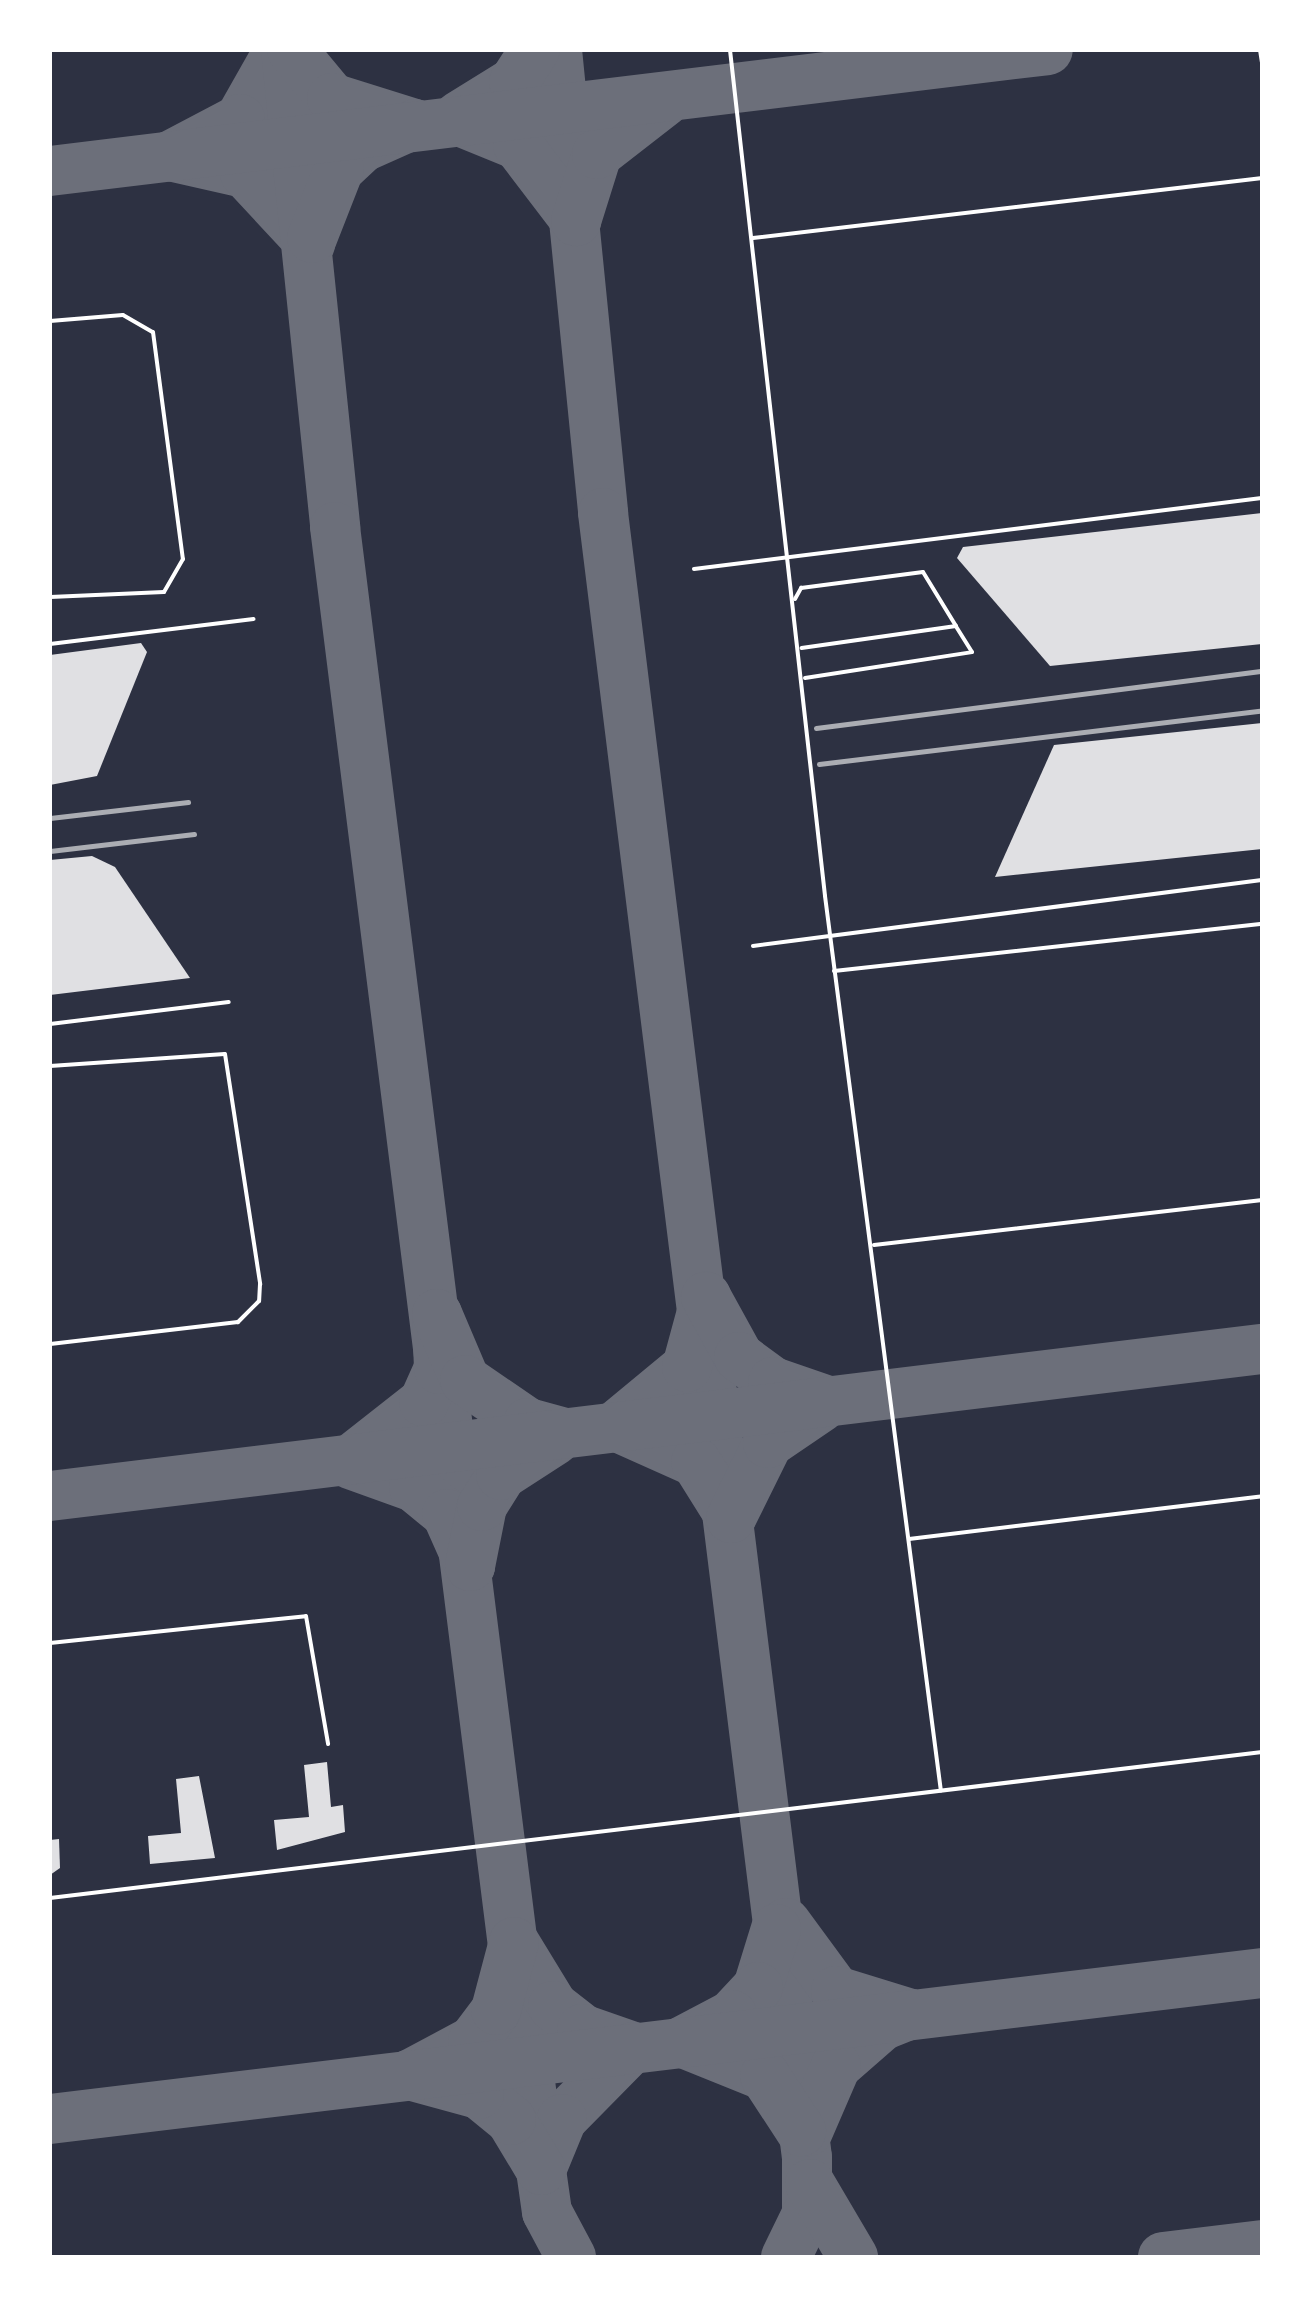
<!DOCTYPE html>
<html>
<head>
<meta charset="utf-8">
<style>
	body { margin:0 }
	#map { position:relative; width:1312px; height:2307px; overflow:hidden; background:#2d3142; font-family:"Archivo Narrow",sans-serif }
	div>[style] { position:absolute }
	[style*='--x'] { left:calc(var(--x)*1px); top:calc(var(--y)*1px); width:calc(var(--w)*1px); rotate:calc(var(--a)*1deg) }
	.taxiway>* { height:50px; margin:-25px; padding:0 25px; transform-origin:25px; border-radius:25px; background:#6c6f7a }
	.building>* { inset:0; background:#e0e0e3 }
	.service>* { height:4px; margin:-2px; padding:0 2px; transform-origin:2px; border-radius:2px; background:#fff }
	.rail>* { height:5px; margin:-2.5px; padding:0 2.5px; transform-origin:2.5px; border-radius:2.5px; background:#abadb3 }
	span { translate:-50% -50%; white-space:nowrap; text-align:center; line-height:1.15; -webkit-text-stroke:10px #fff; paint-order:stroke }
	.frame { position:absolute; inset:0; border:52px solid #fff; pointer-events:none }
</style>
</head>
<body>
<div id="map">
	<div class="taxiway">
		<i style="--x:279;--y:50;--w:79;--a:119.5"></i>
		<i style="--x:240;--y:119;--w:79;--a:152.1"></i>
		<i style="--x:170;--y:156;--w:77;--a:12.8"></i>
		<i style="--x:245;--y:173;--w:96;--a:47.1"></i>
		<i style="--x:286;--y:50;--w:480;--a:84.1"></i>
		<i style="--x:335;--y:527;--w:1656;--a:82.85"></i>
		<i style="--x:541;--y:2170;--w:42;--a:81.9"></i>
		<i style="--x:547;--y:2212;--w:51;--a:61.9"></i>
		<i style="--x:292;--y:50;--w:62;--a:50.2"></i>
		<i style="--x:332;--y:98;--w:87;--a:17.4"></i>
		<i style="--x:415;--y:124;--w:57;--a:156.1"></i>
		<i style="--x:363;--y:147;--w:33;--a:137"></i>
		<i style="--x:339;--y:169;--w:74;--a:111.4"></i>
		<i style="--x:557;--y:50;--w:465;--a:84.3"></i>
		<i style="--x:603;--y:513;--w:1657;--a:82.93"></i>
		<i style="--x:807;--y:2157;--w:57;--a:90"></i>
		<i style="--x:807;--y:2214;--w:48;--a:116"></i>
		<i style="--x:459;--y:116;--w:65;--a:-31.7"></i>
		<i style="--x:514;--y:82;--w:38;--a:-57"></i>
		<i style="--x:462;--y:122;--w:61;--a:22.3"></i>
		<i style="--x:518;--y:145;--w:96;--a:52.7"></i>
		<i style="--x:576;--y:221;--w:70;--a:-72.6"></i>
		<i style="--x:597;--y:154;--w:86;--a:-37.9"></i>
		<i style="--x:50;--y:171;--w:1005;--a:-6.91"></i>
		<i style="--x:618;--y:1424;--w:89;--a:-39.6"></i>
		<i style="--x:687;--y:1367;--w:73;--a:-74.8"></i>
		<i style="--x:706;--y:1297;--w:68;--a:61.2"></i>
		<i style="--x:739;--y:1357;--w:42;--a:36.3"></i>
		<i style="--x:773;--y:1382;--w:56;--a:18.8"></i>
		<i style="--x:624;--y:1430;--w:79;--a:24"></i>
		<i style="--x:696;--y:1462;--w:66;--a:58"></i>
		<i style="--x:731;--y:1518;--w:84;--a:-63.7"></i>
		<i style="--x:768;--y:1443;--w:64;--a:-34.2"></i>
		<i style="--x:354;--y:1457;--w:89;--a:-38.2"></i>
		<i style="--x:424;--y:1402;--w:36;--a:-66"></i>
		<i style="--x:439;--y:1369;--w:55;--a:-92.1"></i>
		<i style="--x:437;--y:1314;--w:72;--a:67"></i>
		<i style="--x:465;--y:1380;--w:76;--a:34.3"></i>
		<i style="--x:528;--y:1423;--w:35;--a:15"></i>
		<i style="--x:350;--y:1464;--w:68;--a:19.8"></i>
		<i style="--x:414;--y:1487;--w:43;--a:39.3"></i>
		<i style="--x:447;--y:1514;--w:57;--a:66.1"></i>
		<i style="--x:470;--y:1566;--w:61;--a:-78.7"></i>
		<i style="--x:482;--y:1506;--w:36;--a:-58"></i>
		<i style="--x:501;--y:1475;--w:64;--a:-32.9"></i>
		<i style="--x:50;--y:1496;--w:1221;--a:-6.92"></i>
		<i style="--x:786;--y:1923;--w:84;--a:53.7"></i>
		<i style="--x:836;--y:1991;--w:78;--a:17"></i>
		<i style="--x:911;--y:2014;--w:31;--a:158"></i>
		<i style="--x:882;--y:2026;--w:61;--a:139"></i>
		<i style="--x:836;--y:2066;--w:71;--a:113.3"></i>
		<i style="--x:776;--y:1929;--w:61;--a:107.2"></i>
		<i style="--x:758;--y:1987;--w:38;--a:133"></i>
		<i style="--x:732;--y:2015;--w:58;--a:152.1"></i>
		<i style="--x:681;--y:2042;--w:91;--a:22"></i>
		<i style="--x:765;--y:2076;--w:66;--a:56.8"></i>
		<i style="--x:514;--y:1942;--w:75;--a:58.6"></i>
		<i style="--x:553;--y:2006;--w:37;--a:38"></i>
		<i style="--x:582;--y:2029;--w:54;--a:19.4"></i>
		<i style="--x:633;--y:2047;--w:101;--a:134.6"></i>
		<i style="--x:562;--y:2119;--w:55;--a:112.4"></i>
		<i style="--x:541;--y:2170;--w:58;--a:-121"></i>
		<i style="--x:511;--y:2120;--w:41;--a:-140.9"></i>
		<i style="--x:479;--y:2094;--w:73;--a:-164.8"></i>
		<i style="--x:409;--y:2075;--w:72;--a:-28"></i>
		<i style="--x:473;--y:2041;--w:39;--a:-53"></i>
		<i style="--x:496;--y:2010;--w:70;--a:-75.2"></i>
		<i style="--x:50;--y:2119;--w:1221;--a:-6.87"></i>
		<i style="--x:810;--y:2184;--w:85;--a:59.5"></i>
		<i style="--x:1163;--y:2257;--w:100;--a:-6.9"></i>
	</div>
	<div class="building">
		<i style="clip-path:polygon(1262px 513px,1262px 644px,1050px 666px,957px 558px,963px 547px)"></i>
		<i style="clip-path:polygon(141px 643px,147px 652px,97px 776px,50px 785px,50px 655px)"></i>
		<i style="clip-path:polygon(1262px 723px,1262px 849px,995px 877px,1054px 745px)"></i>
		<i style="clip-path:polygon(92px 856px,115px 867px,190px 978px,50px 995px,50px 860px)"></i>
		<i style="clip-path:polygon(327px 1762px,331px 1807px,343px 1805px,345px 1832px,277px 1850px,274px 1820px,309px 1817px,304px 1765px)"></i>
		<i style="clip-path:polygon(199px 1776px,215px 1858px,150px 1864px,148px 1836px,181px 1833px,176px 1779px)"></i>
		<i style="clip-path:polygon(59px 1839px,60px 1868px,50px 1875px,50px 1840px)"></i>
	</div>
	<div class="service">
		<i style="--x:730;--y:50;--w:851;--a:83.59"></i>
		<i style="--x:825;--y:896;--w:902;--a:82.62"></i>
		<i style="--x:1260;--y:50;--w:12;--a:81"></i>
		<i style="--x:753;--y:238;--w:513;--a:-6.72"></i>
		<i style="--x:50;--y:321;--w:73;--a:-4.7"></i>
		<i style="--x:123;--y:315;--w:34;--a:30"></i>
		<i style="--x:153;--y:332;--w:229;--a:82.5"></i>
		<i style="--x:183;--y:559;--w:38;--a:120"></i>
		<i style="--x:164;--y:592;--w:114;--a:177.5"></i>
		<i style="--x:694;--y:569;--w:572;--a:-7.13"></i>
		<i style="--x:795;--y:599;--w:13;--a:-61"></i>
		<i style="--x:801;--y:588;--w:123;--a:-7.5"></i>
		<i style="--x:923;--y:572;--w:63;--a:58.6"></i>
		<i style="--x:956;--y:626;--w:156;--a:171.9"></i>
		<i style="--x:50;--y:644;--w:205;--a:-7"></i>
		<i style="--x:805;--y:678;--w:169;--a:-8.8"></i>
		<i style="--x:972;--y:652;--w:31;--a:-122"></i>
		<i style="--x:753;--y:946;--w:513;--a:-7.39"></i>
		<i style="--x:834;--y:971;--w:431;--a:-6.3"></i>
		<i style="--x:50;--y:1024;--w:180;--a:-7"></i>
		<i style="--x:50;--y:1066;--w:175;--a:-3.9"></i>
		<i style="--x:225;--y:1054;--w:233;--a:81.3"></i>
		<i style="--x:260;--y:1284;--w:17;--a:93"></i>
		<i style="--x:259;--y:1301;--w:30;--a:135"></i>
		<i style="--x:238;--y:1322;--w:189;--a:173.3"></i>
		<i style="--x:874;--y:1245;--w:391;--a:-6.6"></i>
		<i style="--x:909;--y:1539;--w:356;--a:-6.9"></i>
		<i style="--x:50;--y:1643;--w:257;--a:-6"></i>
		<i style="--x:306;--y:1616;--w:130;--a:80.2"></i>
		<i style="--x:50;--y:1898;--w:1221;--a:-6.87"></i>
	</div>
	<div class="rail">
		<i style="--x:816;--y:728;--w:450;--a:-7.3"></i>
		<i style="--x:819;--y:764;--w:446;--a:-6.9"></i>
		<i style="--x:50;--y:818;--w:139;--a:-6.6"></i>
		<i style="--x:50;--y:851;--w:145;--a:-6.7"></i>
	</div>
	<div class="frame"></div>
</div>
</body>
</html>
